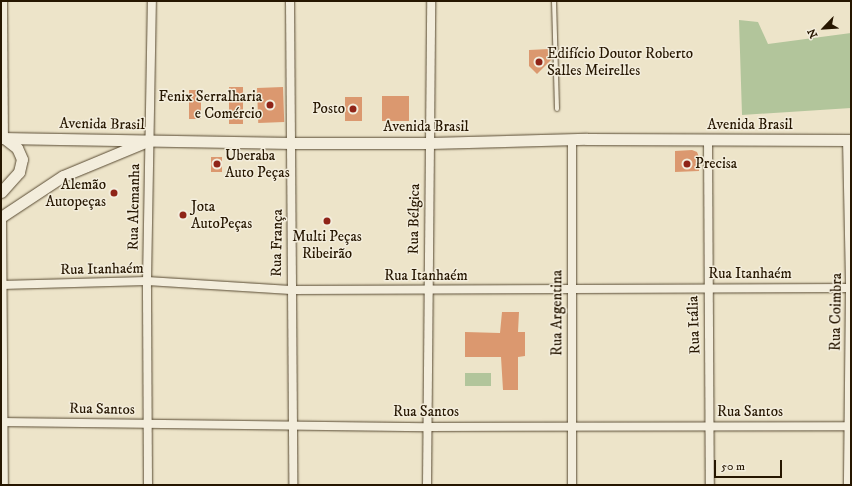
<!DOCTYPE html>
<html>
<head>
<meta charset="utf-8">
<style>
	body { margin:0 }
	#map { position:relative; width:852px; height:486px; overflow:hidden; background:#ede4c9; font-family:"IM FELL DW Pica",serif }
	div>[style] { position:absolute }
	[style*='--x'] { left:calc(var(--x)*1px); top:calc(var(--y)*1px); width:calc(var(--w)*1px); rotate:calc(var(--a)*1deg) }
	.green>* { inset:0; background:#b2c59b; transform-origin:0 0 }
	.building>* { inset:0; background:#db986f; transform-origin:0 0 }
	.roads { filter:drop-shadow(0 0 1px #584a32) drop-shadow(0 0 1px #584a32) }
	.service>* { height:4px; margin:-2px; padding:0 2px; transform-origin:2px; border-radius:2px; background:#f3eddc }
	.minor>* { height:8px; margin:-4px; padding:0 4px; transform-origin:4px; border-radius:4px; background:#f3eddc }
	.secondary>* { height:11px; margin:-5.5px; padding:0 5.5px; transform-origin:5.5px; border-radius:5.5px; background:#f3eddc }
	.dots>* { width:11px; height:11px; translate:-50% -50%; box-sizing:border-box; border:2px solid #f3eddc; border-radius:50% }
	span { translate:-50% -50%; white-space:nowrap; text-align:center; line-height:1.15; -webkit-text-stroke:3px #f3eddc; paint-order:stroke }
	.poi-label { font-size:15px; color:#261600 }
	.left { translate:0 -50%; text-align:left }
	.right { translate:-100% -50%; text-align:right }
	.street-label { font-size:15px; color:#261600 }
	.frame { position:absolute; inset:0; border:2px solid #261600; pointer-events:none }
	.north { position:absolute; left:804px; top:8px; width:40px; height:40px; -webkit-text-stroke:3px #f3eddc; paint-order:stroke; rotate:245deg; font-size:11px; font-weight:700; line-height:16px; text-align:center; color:#261600 }
	.north::after { content:''; display:block; margin:auto; width:14px; height:18px; background:#261600; clip-path:polygon(50% 0,100% 100%,50% 72%,0 100%) }
	.scale { position:absolute; left:714px; top:460px; width:68px; height:18px; box-sizing:border-box; border:2px solid #261600; border-top:0; padding-left:5px; font-size:12px; line-height:14px; white-space:nowrap; color:#261600; -webkit-text-stroke:3px #f3eddc; paint-order:stroke }
</style>
</head>
<body>
<div id="map">
	<div class="green">
		<i style="clip-path:polygon(739px 20px,758px 22px,768px 44px,851px 33px,851px 108px,742px 115px)"></i>
		<i style="left:465px;top:373px;width:26px;height:13px"></i>
	</div>
	<div class="building">
		<i style="clip-path:polygon(549px 49px,552px 59px,537px 74px,529px 66px,529px 50px)"></i>
		<i style="left:229px;top:87px;width:14px;height:37px"></i>
		<i style="left:283px;top:87px;width:35px;height:26px;rotate:88deg"></i>
		<i style="left:189px;top:90px;width:12px;height:29px"></i>
		<i style="left:382px;top:96px;width:27px;height:25px"></i>
		<i style="left:345px;top:97px;width:17px;height:24px"></i>
		<i style="clip-path:polygon(692px 150px,697px 152px,699px 157px,699px 171px,675px 172px,675px 151px)"></i>
		<i style="left:211px;top:157px;width:11px;height:15px"></i>
		<i style="clip-path:polygon(502px 312px,519px 312px,518px 332px,525px 332px,525px 356px,518px 357px,518px 390px,503px 390px,501px 357px,465px 357px,465px 332px,500px 333px)"></i>
	</div>
	<div class="roads">
		<div class="service">
			<i style="--x:554;--y:1;--w:108;--a:88.4"></i>
		</div>
		<div class="minor">
			<i style="--x:3;--y:1;--w:137;--a:89.6"></i>
			<i style="--x:290;--y:1;--w:484;--a:89.6"></i>
			<i style="--x:847;--y:139;--w:149;--a:88.8"></i>
			<i style="--x:850;--y:288;--w:197;--a:90.6"></i>
			<i style="--x:708;--y:140;--w:345;--a:89.7"></i>
			<i style="--x:2;--y:216;--w:269;--a:89.6"></i>
			<i style="--x:1;--y:285;--w:146;--a:-1.6"></i>
			<i style="--x:147;--y:281;--w:144;--a:3.6"></i>
			<i style="--x:291;--y:290;--w:560;--a:-0.2"></i>
			<i style="--x:1;--y:422;--w:426;--a:0.7"></i>
			<i style="--x:427;--y:427;--w:424;--a:-0.1"></i>
			<i style="--x:148;--y:485;--w:204;--a:-90.3"></i>
			<i style="--x:147;--y:281;--w:280;--a:-89"></i>
			<i style="--x:427;--y:485;--w:484;--a:-89.5"></i>
			<i style="--x:572;--y:485;--w:345;--a:-90"></i>
		</div>
		<div class="secondary">
			<i style="--x:1;--y:138;--w:291;--a:1"></i>
			<i style="--x:292;--y:143;--w:137;--a:0"></i>
			<i style="--x:429;--y:143;--w:158;--a:-1.5"></i>
			<i style="--x:587;--y:139;--w:264;--a:0.2"></i>
			<i style="--x:1;--y:192;--w:27;--a:-48"></i>
			<i style="--x:19;--y:172;--w:13;--a:-77"></i>
			<i style="--x:22;--y:159;--w:12;--a:-114"></i>
			<i style="--x:17;--y:148;--w:16;--a:-142"></i>
			<i style="--x:1;--y:217;--w:74;--a:-33.5"></i>
			<i style="--x:63;--y:176;--w:89;--a:-22.5"></i>
		</div>
	</div>
	<div class="dots">
		<i style="left:539px;top:62px;background:#8f2418"></i>
		<i style="left:270px;top:105px;background:#8f2418"></i>
		<i style="left:353px;top:109px;background:#8f2418"></i>
		<i style="left:217px;top:164px;background:#8f2418"></i>
		<i style="left:687px;top:164px;background:#8f2418"></i>
		<i style="left:114px;top:193px;background:#8f2418"></i>
		<i style="left:183px;top:215px;background:#8f2418"></i>
		<i style="left:327px;top:221px;background:#8f2418"></i>
	</div>
	<div class="poi-label">
		<span class="left" style="left:547px;top:62px">Edifício Doutor Roberto<br>Salles Meirelles</span>
		<span class="right" style="left:262px;top:105px">Fenix Serralharia<br>e Comércio</span>
		<span class="right" style="left:345px;top:109px">Posto</span>
		<span class="left" style="left:225px;top:164px">Uberaba<br>Auto Peças</span>
		<span class="left" style="left:695px;top:164px">Precisa</span>
		<span class="right" style="left:106px;top:193px">Alemão<br>Autopeças</span>
		<span class="left" style="left:191px;top:215px">Jota<br>AutoPeças</span>
		<span style="left:327px;top:245px">Multi Peças<br>Ribeirão</span>
	</div>
	<div class="street-label">
		<span style="left:102px;top:124px;rotate:1deg">Avenida Brasil</span>
		<span style="left:750px;top:125px">Avenida Brasil</span>
		<span style="left:426px;top:127px">Avenida Brasil</span>
		<span style="left:134px;top:207px;rotate:-89deg">Rua Alemanha</span>
		<span style="left:414px;top:219px;rotate:-89deg">Rua Bélgica</span>
		<span style="left:277px;top:243px;rotate:-89deg">Rua França</span>
		<span style="left:102px;top:269px;rotate:-1deg">Rua Itanhaém</span>
		<span style="left:750px;top:274px">Rua Itanhaém</span>
		<span style="left:426px;top:276px">Rua Itanhaém</span>
		<span style="left:836px;top:312px;rotate:-89deg">Rua Coimbra</span>
		<span style="left:557px;top:313px;rotate:-90deg">Rua Argentina</span>
		<span style="left:694px;top:325px;rotate:-92deg">Rua Itália</span>
		<span style="left:102px;top:409px;rotate:1deg">Rua Santos</span>
		<span style="left:426px;top:412px">Rua Santos</span>
		<span style="left:750px;top:412px">Rua Santos</span>
	</div>
	<div class="frame"></div>
	<div class="north">N</div>
	<div class="scale">50 m</div>
</div>
</body>
</html>
